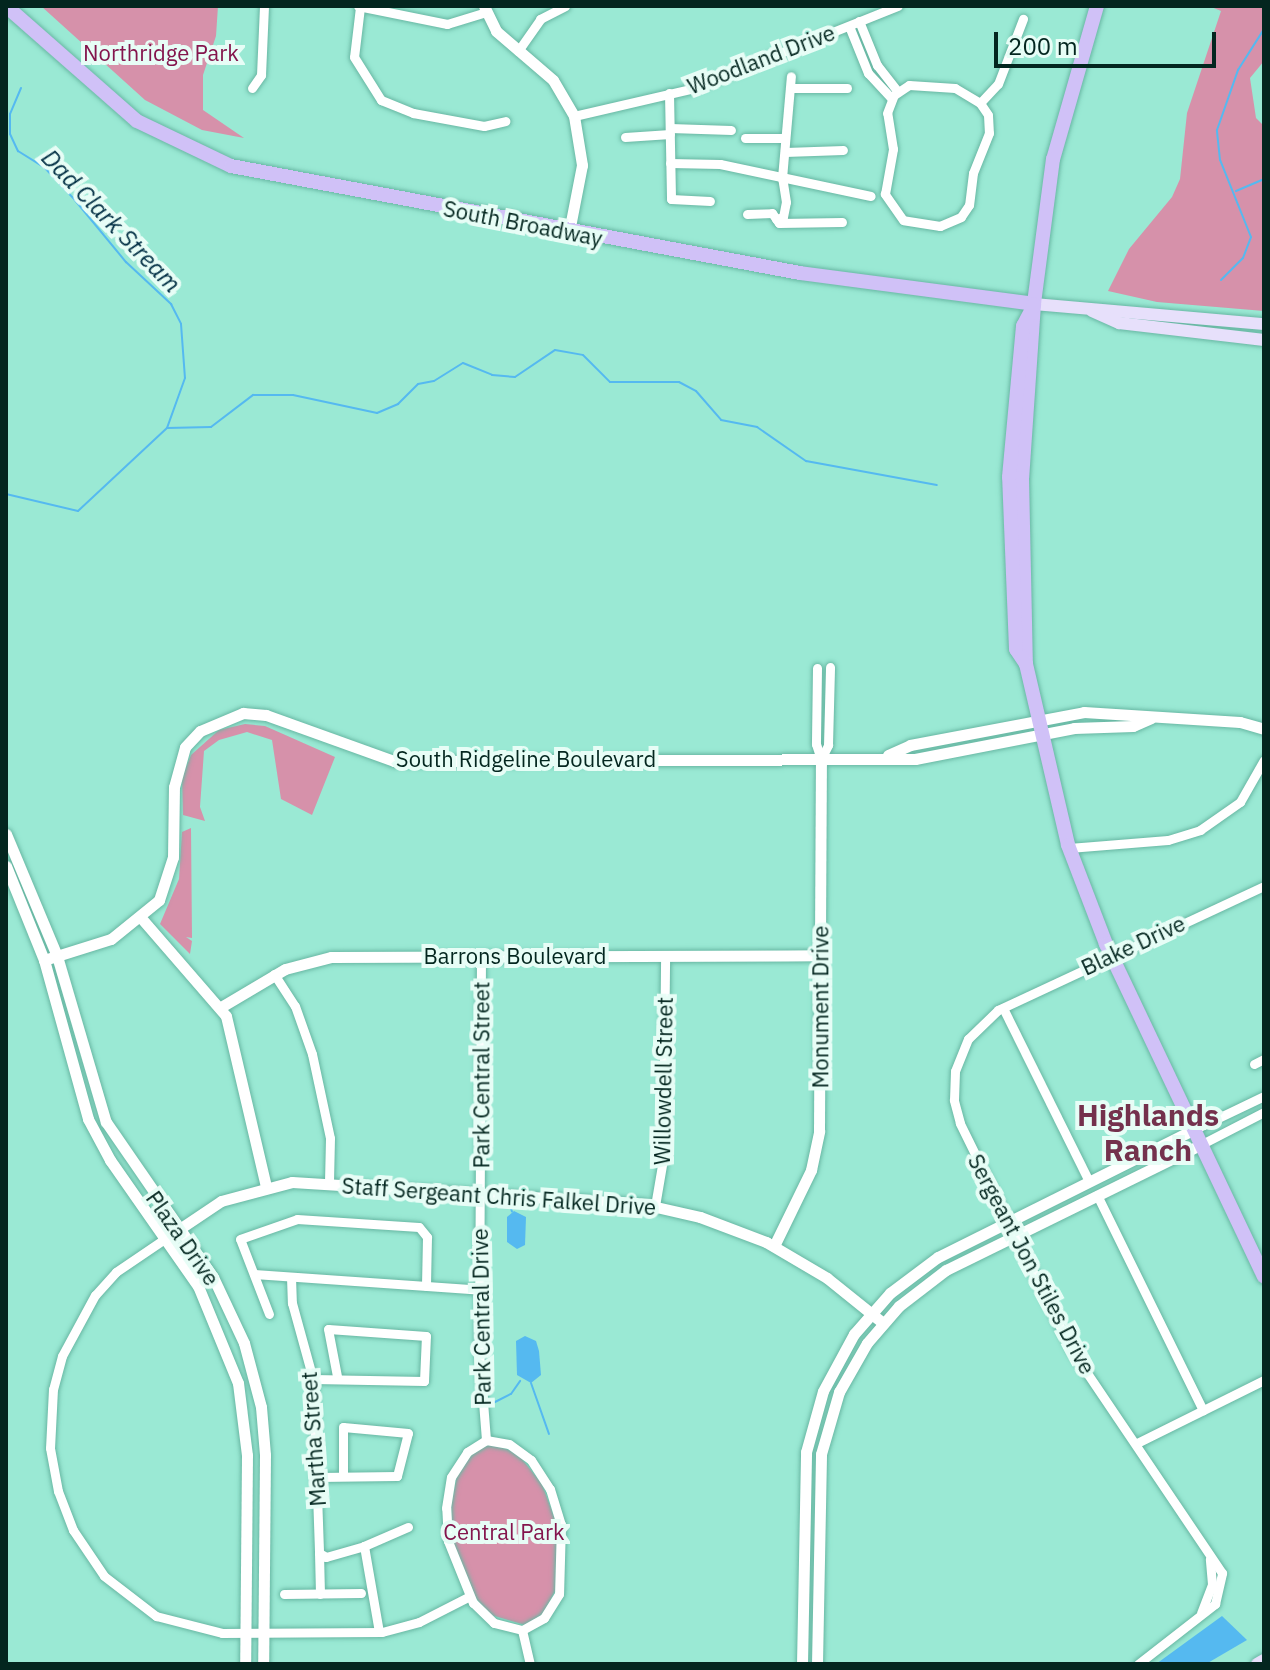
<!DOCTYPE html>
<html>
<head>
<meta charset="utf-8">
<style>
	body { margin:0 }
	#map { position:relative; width:1270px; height:1670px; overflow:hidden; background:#9ae9d4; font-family:"IBM Plex Sans",sans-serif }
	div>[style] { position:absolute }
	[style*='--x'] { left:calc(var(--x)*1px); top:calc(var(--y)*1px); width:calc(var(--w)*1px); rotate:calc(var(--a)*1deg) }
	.green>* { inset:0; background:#d691aa }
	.water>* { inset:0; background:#55b9f0 }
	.stream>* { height:2px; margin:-1px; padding:0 1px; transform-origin:1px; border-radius:1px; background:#55b9f0 }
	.roads { filter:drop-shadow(0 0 2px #68b7a3) drop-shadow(0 0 2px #68b7a3) }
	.minor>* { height:9px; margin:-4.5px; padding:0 4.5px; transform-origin:4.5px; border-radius:4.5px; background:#fff }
	.tertiary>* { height:11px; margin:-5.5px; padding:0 5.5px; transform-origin:5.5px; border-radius:5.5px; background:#fff }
	.secondary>* { height:12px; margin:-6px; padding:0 6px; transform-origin:6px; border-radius:6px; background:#e7e0fb }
	.primary>* { height:14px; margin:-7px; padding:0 7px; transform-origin:7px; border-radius:7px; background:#d0c1f7 }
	span { translate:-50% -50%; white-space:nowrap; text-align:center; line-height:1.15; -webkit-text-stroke:8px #e7fdf6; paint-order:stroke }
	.park-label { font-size:22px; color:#84154d }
	.street-label { font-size:22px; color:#03261f }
	.water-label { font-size:24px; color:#002e43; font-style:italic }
	.district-label { font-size:30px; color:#74314d; font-weight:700 }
	.frame { position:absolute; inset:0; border:8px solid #03261f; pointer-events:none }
	.scale { position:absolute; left:994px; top:32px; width:222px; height:36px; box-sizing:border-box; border:4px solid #03261f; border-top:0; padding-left:10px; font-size:24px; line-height:28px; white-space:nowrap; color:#03261f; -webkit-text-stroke:6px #e7fdf6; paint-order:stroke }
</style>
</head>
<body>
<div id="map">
	<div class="green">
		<i style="clip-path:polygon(41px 6px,218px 6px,216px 36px,203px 75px,203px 110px,244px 138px,202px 130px,145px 100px)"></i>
		<i style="clip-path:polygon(1209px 6px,1264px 6px,1264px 61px,1250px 78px,1256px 118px,1264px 126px,1264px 311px,1157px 302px,1108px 291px,1129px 249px,1172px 197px,1180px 179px,1187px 113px,1221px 11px)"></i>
		<i style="clip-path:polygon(245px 724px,265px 726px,335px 757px,312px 815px,281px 799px,272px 740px,247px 732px,219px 740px,204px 751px,200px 807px,205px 821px,183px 815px,182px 778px,191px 755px,219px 730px)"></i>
		<i style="clip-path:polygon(191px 828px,192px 938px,186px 937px,192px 941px,190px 954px,160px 924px,179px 879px,182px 832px)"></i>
		<i style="clip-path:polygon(490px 1443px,517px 1453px,542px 1484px,554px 1517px,560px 1549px,557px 1587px,543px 1614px,525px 1625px,491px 1615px,473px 1595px,453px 1545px,451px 1506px,457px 1476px,472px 1453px)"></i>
	</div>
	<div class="water">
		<i style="clip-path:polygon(514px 1211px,526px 1217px,525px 1245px,517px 1249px,507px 1242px,507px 1217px)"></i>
		<i style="clip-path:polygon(525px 1336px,536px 1341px,539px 1351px,541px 1375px,531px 1383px,517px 1375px,516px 1341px)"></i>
		<i style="clip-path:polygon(1222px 1616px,1247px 1640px,1206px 1664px,1156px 1664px)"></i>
	</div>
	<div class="stream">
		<i style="--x:21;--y:88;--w:28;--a:113"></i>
		<i style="--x:10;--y:114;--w:20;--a:90"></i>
		<i style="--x:10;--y:134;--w:19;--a:65"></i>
		<i style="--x:18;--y:151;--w:31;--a:32"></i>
		<i style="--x:44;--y:167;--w:44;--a:46.8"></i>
		<i style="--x:74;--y:199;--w:82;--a:50.5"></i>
		<i style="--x:126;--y:262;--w:62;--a:43"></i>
		<i style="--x:171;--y:304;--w:22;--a:63"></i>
		<i style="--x:181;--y:324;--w:54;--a:85.8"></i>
		<i style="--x:185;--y:378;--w:53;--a:109.8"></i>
		<i style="--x:1236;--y:191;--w:30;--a:-23"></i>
		<i style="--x:1221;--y:280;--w:31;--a:-45"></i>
		<i style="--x:1243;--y:258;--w:22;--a:-69"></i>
		<i style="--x:1251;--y:237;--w:83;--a:-111.9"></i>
		<i style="--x:1220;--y:160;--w:30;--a:-96"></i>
		<i style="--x:1217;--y:130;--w:64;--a:-70.7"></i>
		<i style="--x:1238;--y:70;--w:49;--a:-57.6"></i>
		<i style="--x:6;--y:494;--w:74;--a:13.3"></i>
		<i style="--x:78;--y:511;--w:122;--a:-43"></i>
		<i style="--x:167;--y:428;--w:44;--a:-1.3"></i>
		<i style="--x:211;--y:427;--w:53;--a:-37.3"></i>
		<i style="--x:253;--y:395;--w:40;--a:0"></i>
		<i style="--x:293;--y:395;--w:86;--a:12.1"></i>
		<i style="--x:377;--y:413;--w:23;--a:-23"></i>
		<i style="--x:398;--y:404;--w:28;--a:-45"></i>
		<i style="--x:418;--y:384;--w:16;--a:-11"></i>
		<i style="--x:434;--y:381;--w:34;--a:-32"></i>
		<i style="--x:463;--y:363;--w:31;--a:22"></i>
		<i style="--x:492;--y:375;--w:23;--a:5"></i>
		<i style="--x:515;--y:377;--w:48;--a:-34"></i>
		<i style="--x:555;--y:350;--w:28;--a:10"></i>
		<i style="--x:583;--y:355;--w:38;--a:45"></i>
		<i style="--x:610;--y:382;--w:69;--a:0"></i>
		<i style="--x:679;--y:382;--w:19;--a:28"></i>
		<i style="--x:696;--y:391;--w:38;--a:49"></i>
		<i style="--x:721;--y:420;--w:37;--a:11"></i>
		<i style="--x:757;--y:427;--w:60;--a:34.8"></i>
		<i style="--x:806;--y:461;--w:133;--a:10.4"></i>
		<i style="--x:509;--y:1202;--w:10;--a:73"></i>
		<i style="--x:531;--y:1383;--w:54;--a:70.6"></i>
		<i style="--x:493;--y:1403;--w:20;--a:-27"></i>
		<i style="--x:511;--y:1394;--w:16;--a:-55"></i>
	</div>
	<div class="roads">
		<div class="minor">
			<i style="--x:358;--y:6;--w:91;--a:11.4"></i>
			<i style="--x:447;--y:24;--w:41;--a:-17.1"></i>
			<i style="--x:360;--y:7;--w:50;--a:96.8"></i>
			<i style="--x:354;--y:57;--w:51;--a:57.9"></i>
			<i style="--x:381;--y:100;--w:35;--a:22"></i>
			<i style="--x:413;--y:113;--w:72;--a:10.4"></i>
			<i style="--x:484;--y:126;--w:22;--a:-13"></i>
			<i style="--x:859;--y:21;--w:48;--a:67.8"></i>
			<i style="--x:877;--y:65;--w:34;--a:52"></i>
			<i style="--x:849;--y:26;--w:51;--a:68"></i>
			<i style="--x:868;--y:73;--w:35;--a:47"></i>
			<i style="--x:518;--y:51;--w:39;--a:-55"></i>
			<i style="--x:540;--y:19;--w:28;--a:-27"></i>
			<i style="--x:909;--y:85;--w:46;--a:3.7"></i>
			<i style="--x:955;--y:88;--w:29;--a:31"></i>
			<i style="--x:980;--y:103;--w:14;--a:56"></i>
			<i style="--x:988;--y:115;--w:18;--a:87"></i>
			<i style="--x:989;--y:133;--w:43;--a:111.8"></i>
			<i style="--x:973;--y:173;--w:32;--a:97"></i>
			<i style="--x:969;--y:205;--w:14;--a:124"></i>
			<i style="--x:961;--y:217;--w:23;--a:157"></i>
			<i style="--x:940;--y:226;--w:37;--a:-171"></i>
			<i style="--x:903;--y:220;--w:32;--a:-125"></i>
			<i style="--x:885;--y:194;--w:46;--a:-79.9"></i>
			<i style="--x:893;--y:149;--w:36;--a:-99"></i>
			<i style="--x:887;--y:113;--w:19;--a:-69"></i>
			<i style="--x:894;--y:95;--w:18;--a:-34"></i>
			<i style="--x:252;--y:88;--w:16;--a:-55"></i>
			<i style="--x:261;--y:75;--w:69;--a:-87.5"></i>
			<i style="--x:791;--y:88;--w:56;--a:0"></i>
			<i style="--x:669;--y:93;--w:106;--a:88.9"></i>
			<i style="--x:671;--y:199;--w:39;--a:3"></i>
			<i style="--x:980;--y:103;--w:26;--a:-47"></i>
			<i style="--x:998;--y:84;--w:70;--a:-69"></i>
			<i style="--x:574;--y:116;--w:119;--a:-13.1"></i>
			<i style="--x:690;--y:89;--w:224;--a:-21.8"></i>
			<i style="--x:670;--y:128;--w:61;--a:1.9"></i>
			<i style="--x:625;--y:137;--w:45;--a:-3.8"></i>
			<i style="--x:745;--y:138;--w:40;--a:0"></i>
			<i style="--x:785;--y:152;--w:58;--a:-2"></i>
			<i style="--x:670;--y:163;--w:50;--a:1.1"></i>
			<i style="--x:720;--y:164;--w:154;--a:12"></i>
			<i style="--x:747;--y:214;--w:25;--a:-2"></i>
			<i style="--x:772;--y:213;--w:12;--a:55"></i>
			<i style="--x:779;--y:223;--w:63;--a:-0.9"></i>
			<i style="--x:776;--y:219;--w:7;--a:-16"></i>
			<i style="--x:783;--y:217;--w:15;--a:-79"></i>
			<i style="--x:786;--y:202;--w:24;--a:-99"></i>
			<i style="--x:782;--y:178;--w:102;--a:-85"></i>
			<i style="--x:817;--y:668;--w:76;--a:90.8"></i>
			<i style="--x:816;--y:744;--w:16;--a:72"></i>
			<i style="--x:821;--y:759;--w:16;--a:-63"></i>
			<i style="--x:828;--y:745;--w:78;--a:-88.5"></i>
			<i style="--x:1069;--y:848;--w:99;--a:-4.6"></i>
			<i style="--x:1168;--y:840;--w:34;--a:-17"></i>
			<i style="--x:1200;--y:830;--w:49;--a:-35"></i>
			<i style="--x:1240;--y:802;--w:48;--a:-60.3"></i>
			<i style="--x:481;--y:956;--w:395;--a:90.3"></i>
			<i style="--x:479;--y:1351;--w:89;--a:85.5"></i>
			<i style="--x:274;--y:974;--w:38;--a:57"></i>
			<i style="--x:295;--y:1006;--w:51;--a:70.5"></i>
			<i style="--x:312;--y:1054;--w:86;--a:77.9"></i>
			<i style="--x:330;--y:1138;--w:45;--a:91.3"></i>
			<i style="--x:1003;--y:1008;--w:193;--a:63.6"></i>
			<i style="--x:1254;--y:1064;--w:11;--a:-27"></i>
			<i style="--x:1193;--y:1130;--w:79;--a:-25.6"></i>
			<i style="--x:1200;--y:1145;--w:72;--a:-27.3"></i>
			<i style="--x:1097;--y:1195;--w:240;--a:63.8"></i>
			<i style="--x:655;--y:1206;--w:48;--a:-80.3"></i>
			<i style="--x:663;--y:1159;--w:203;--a:-89.4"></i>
			<i style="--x:163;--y:1240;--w:57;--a:145.8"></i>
			<i style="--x:116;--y:1272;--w:31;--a:132"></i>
			<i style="--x:95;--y:1295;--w:69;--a:118.4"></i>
			<i style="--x:62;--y:1356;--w:34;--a:105"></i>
			<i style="--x:53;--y:1389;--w:59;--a:92.9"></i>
			<i style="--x:50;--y:1448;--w:44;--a:79.5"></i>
			<i style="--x:58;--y:1491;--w:42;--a:69"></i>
			<i style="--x:73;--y:1530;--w:55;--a:56"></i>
			<i style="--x:104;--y:1576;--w:66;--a:37.6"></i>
			<i style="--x:156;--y:1616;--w:68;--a:14.4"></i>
			<i style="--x:222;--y:1633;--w:160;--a:-0.4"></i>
			<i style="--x:382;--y:1632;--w:38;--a:-15"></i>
			<i style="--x:419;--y:1622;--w:55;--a:-27"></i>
			<i style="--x:254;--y:1274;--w:227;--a:4"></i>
			<i style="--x:291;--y:1277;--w:26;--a:88"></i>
			<i style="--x:292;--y:1303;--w:79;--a:74.6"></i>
			<i style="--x:313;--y:1379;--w:174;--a:88"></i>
			<i style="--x:319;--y:1553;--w:8;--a:30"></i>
			<i style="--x:326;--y:1557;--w:40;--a:-16"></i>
			<i style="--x:364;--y:1546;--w:87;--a:80.1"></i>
			<i style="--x:269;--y:1314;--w:80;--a:-111.1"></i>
			<i style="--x:240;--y:1239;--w:60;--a:-19.3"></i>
			<i style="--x:297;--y:1219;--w:122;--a:3.8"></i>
			<i style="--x:419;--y:1227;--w:13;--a:51"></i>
			<i style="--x:427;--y:1237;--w:49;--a:91.2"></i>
			<i style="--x:313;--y:1379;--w:111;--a:1"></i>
			<i style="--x:424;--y:1381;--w:45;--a:-87.5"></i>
			<i style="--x:426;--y:1336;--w:98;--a:-175.9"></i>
			<i style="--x:328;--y:1329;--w:48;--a:79.2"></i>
			<i style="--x:486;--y:1440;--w:23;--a:10"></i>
			<i style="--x:509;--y:1444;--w:27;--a:36"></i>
			<i style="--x:531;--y:1460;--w:35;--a:57"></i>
			<i style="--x:550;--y:1489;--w:37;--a:73"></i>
			<i style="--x:561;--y:1524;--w:70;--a:91.6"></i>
			<i style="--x:559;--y:1594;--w:28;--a:122"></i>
			<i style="--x:544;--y:1618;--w:25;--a:151"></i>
			<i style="--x:522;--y:1630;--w:29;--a:-166"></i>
			<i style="--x:494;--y:1623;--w:29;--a:-136"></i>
			<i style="--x:473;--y:1603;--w:67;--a:-112"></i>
			<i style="--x:448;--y:1541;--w:33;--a:-93"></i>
			<i style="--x:446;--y:1508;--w:31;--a:-81"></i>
			<i style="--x:451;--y:1477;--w:30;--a:-57"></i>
			<i style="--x:467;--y:1452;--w:22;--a:-32"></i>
			<i style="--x:1137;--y:1443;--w:142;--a:-26.4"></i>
			<i style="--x:319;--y:1477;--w:78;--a:-0.7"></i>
			<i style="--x:397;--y:1476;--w:44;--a:-75.7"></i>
			<i style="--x:408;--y:1433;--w:65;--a:-174.7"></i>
			<i style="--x:343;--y:1427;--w:46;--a:90"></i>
			<i style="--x:364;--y:1546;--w:48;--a:-23.4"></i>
			<i style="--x:319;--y:1553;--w:41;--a:88.6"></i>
			<i style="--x:284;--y:1594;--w:77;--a:-0.7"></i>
			<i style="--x:1201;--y:1613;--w:31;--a:-69"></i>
			<i style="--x:1212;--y:1584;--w:25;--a:-95"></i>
			<i style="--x:522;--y:1630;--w:35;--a:77"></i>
			<i style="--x:1138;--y:1664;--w:98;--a:-37.9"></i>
			<i style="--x:1215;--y:1604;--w:32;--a:-77"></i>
			<i style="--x:1222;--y:1573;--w:270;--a:-124"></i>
			<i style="--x:1071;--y:1349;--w:252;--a:-116.2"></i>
			<i style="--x:960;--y:1123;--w:24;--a:-105"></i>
			<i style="--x:954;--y:1100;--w:29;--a:-88"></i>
			<i style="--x:955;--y:1071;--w:35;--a:-68"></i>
			<i style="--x:968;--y:1039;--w:42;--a:-44"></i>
			<i style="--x:998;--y:1010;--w:293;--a:-25"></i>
		</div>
		<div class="tertiary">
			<i style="--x:484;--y:6;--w:28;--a:64"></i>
			<i style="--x:496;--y:31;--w:75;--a:40.7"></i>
			<i style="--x:553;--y:80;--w:42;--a:59.7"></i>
			<i style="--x:574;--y:116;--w:50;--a:80.7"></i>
			<i style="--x:582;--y:165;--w:68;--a:101"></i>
			<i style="--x:888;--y:755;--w:24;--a:-24"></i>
			<i style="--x:910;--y:745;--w:177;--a:-10.7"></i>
			<i style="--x:1084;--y:712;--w:156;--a:3.7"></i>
			<i style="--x:1240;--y:722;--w:25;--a:16"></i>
			<i style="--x:6;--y:834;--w:132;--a:67.3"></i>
			<i style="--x:57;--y:956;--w:173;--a:73.6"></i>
			<i style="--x:106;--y:1122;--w:188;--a:55.4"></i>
			<i style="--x:213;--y:1277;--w:73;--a:64.8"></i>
			<i style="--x:244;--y:1343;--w:66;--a:75.1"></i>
			<i style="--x:261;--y:1407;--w:48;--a:85.2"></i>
			<i style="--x:265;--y:1455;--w:209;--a:90.5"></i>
			<i style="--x:6;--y:866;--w:101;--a:68"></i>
			<i style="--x:44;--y:960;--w:165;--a:74.5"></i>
			<i style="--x:88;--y:1119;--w:47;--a:61.8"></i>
			<i style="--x:110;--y:1160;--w:154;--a:55.1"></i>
			<i style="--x:198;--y:1286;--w:105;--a:67.6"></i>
			<i style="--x:238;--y:1383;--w:73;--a:82.9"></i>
			<i style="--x:247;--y:1455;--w:209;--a:90.5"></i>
			<i style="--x:142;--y:919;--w:128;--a:49.1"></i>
			<i style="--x:226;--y:1016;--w:175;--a:76.8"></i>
			<i style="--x:44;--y:960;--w:70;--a:-17.4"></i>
			<i style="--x:111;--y:939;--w:62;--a:-39.1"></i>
			<i style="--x:159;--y:900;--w:45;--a:-72"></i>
			<i style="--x:173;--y:857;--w:70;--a:-89.2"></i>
			<i style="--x:174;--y:787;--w:41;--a:-74.6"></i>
			<i style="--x:185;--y:747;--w:22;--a:-47"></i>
			<i style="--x:200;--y:731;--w:47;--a:-22.7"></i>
			<i style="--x:243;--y:713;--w:23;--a:5"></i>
			<i style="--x:266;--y:715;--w:136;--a:19.8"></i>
			<i style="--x:394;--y:761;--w:521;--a:-0.22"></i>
			<i style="--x:915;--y:759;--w:162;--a:-11"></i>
			<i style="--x:1074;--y:728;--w:59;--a:-1.9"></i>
			<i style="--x:1133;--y:726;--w:20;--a:-24"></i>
			<i style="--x:221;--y:1007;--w:74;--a:-30.7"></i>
			<i style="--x:285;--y:969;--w:48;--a:-14.6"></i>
			<i style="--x:331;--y:957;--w:490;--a:-0.2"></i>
			<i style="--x:163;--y:1240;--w:70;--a:-33.9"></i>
			<i style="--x:221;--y:1201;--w:73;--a:-15"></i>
			<i style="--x:292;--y:1182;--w:352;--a:3.6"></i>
			<i style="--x:643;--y:1204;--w:58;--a:12.8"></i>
			<i style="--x:700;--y:1217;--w:71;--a:20.7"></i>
			<i style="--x:766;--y:1242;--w:71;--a:30.5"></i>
			<i style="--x:827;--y:1278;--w:72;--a:38.8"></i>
			<i style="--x:774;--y:1246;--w:85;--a:-64"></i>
			<i style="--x:811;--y:1170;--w:40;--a:-78"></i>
			<i style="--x:819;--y:1131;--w:372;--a:-89.7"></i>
			<i style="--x:802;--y:1664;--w:212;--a:-88.9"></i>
			<i style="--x:806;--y:1452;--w:63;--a:-74.4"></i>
			<i style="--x:823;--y:1391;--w:65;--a:-61.5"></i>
			<i style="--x:854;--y:1334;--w:55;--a:-48.7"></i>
			<i style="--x:890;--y:1293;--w:60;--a:-36.9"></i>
			<i style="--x:938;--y:1257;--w:285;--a:-26.5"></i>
			<i style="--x:817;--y:1664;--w:210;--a:-88.9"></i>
			<i style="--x:821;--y:1454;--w:65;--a:-73.8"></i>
			<i style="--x:839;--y:1392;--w:56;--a:-60.3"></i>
			<i style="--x:867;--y:1343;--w:49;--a:-49.1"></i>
			<i style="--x:899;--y:1306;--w:59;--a:-37.5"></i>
			<i style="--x:946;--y:1270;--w:283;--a:-26.2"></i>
		</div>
		<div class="secondary">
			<i style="--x:1034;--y:304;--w:231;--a:5"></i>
			<i style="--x:1092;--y:311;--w:30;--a:24"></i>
			<i style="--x:1119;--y:323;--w:146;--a:6.7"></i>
			<i style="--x:1257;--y:1664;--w:8;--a:-30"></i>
		</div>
		<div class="primary">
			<i style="--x:6;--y:6;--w:174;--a:41.3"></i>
			<i style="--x:137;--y:121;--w:104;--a:25.6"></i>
			<i style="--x:231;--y:166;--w:579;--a:10.65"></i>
			<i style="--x:800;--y:273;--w:236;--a:7.5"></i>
			<i style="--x:1097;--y:6;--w:159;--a:106"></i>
			<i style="--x:1053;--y:159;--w:146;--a:97.5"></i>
			<i style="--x:1034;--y:304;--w:174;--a:93.9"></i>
			<i style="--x:1022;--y:478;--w:186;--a:88.8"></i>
			<i style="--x:1026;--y:664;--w:186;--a:76.9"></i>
			<i style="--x:1068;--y:845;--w:106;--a:69"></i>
			<i style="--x:1106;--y:944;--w:368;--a:64.6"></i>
			<i style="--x:1026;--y:664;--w:18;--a:-124"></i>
			<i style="--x:1016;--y:649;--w:172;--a:-92.3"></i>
			<i style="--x:1009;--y:477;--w:152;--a:-84.7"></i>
			<i style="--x:1023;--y:326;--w:24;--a:-62"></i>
		</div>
	</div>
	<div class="park-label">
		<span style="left:161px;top:53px">Northridge Park</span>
		<span style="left:504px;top:1532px">Central Park</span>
	</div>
	<div class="street-label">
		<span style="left:761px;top:59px;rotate:-21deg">Woodland Drive</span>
		<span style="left:523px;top:223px;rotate:11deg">South Broadway</span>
		<span style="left:526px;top:759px">South Ridgeline Boulevard</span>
		<span style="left:1133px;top:945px;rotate:-25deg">Blake Drive</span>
		<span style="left:515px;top:956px">Barrons Boulevard</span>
		<span style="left:820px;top:1007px;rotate:-90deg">Monument Drive</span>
		<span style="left:481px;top:1075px;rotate:-90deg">Park Central Street</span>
		<span style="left:663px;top:1081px;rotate:-89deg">Willowdell Street</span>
		<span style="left:499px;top:1196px;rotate:4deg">Staff Sergeant Chris Falkel Drive</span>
		<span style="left:183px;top:1238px;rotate:55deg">Plaza Drive</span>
		<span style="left:1032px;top:1264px;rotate:62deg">Sergeant Jon Stiles Drive</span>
		<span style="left:481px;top:1317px;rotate:-91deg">Park Central Drive</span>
		<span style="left:313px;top:1439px;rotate:-94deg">Martha Street</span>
	</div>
	<div class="water-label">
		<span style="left:111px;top:221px;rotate:46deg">Dad Clark Stream</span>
	</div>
	<div class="district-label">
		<span style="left:1148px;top:1132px">Highlands<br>Ranch</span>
	</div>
	<div class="frame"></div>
	<div class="scale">200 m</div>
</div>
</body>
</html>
